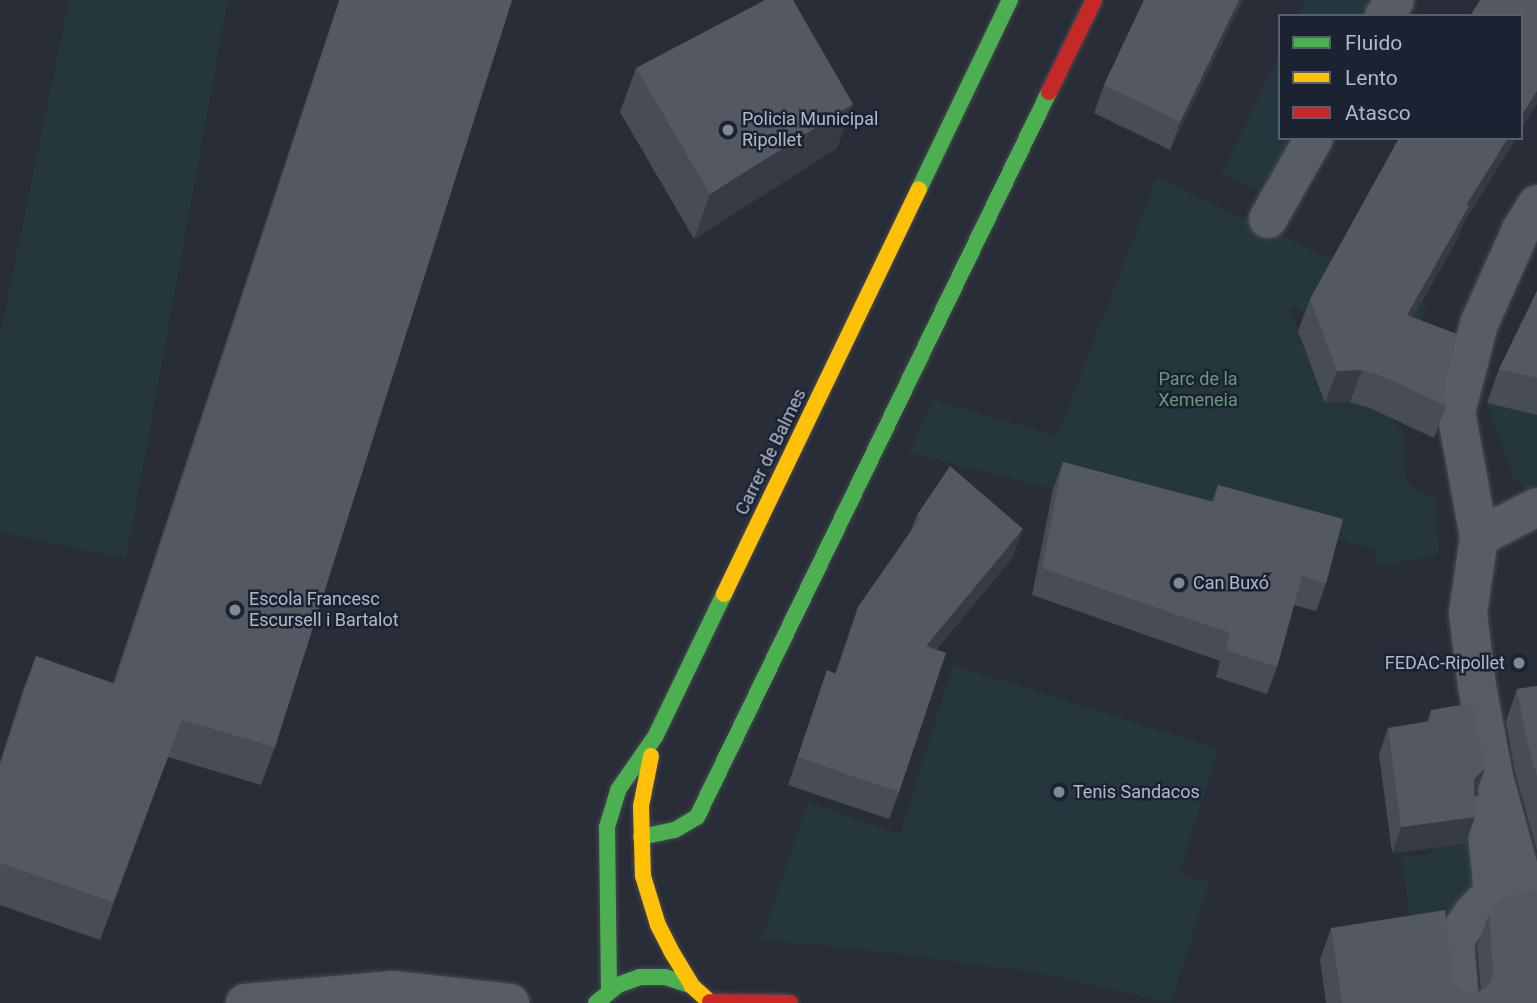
<!DOCTYPE html>
<html>
<head>
<meta charset="utf-8">
<style>
	body { margin:0 }
	#map { position:relative; width:1537px; height:1003px; overflow:hidden; background:#282d37; font-family:Roboto,sans-serif }
	div>[style] { position:absolute }
	[style*='--x'] { left:calc(var(--x)*1px); top:calc(var(--y)*1px); width:calc(var(--w)*1px); rotate:calc(var(--a)*1deg) }
	.green>* { inset:0; background:#25373d }
	.roads { filter:drop-shadow(0 0 2px #444850) drop-shadow(0 0 2px #444850) }
	.street>* { height:38px; margin:-19px; padding:0 19px; transform-origin:19px; border-radius:19px; background:#585c65 }
	.fast>* { height:16px; margin:-8px; padding:0 8px; transform-origin:8px; border-radius:8px; background:#4caf50 }
	.slow>* { height:16px; margin:-8px; padding:0 8px; transform-origin:8px; border-radius:8px; background:#ffc107 }
	.jam>* { height:16px; margin:-8px; padding:0 8px; transform-origin:8px; border-radius:8px; background:#c62828 }
	.wall>* { inset:0; background:#484c55 }
	.shaded-wall>* { inset:0; background:#363b44 }
	.building>* { inset:0; background:#535861 }
	.dots>* { width:19px; height:19px; translate:-50% -50%; box-sizing:border-box; border:4px solid #1b2332; border-radius:50% }
	span { translate:-50% -50%; white-space:nowrap; text-align:center; line-height:1.15; -webkit-text-stroke:5px #1b2332; paint-order:stroke }
	.poi-label { font-size:18px; color:#b1b9c8 }
	.left { translate:0 -50%; text-align:left }
	.right { translate:-100% -50%; text-align:right }
	.park-label { font-size:18px; color:#689a77 }
	.street-label { font-size:18px; color:#b1b9c8 }
	.legend { position:absolute; left:1278px; top:14px; width:245px; height:126px; box-sizing:border-box; background:#1b2332; border:2px solid #575f6e; margin:0; padding:9px 12px; list-style:none; font-size:21px; color:#b1b9c8 }
	.legend li { display:flex; align-items:center; gap:14px; height:35px }
	.legend b { width:35px; border:2px solid #575f6e }
</style>
</head>
<body>
<div id="map">
	<div class="green">
		<i style="clip-path:polygon(69px 0,228px 0,126px 559px,0 532px,0 335px)"></i>
		<i style="clip-path:polygon(1305px 0,1376px 0,1366px 16px,1298px 16px)"></i>
		<i style="clip-path:polygon(1280px 53px,1280px 138px,1293px 138px,1260px 193px,1222px 173px)"></i>
		<i style="clip-path:polygon(1157px 178px,1428px 304px,1406px 351px,1289px 306px,1325px 403px,1350px 402px,1370px 408px,1391px 417px,1404px 437px,1406px 483px,1435px 498px,1439px 554px,1378px 567px,1373px 549px,1301px 529px,1241px 522px,1057px 473px,1053px 489px,910px 453px,933px 400px,1057px 436px)"></i>
		<i style="clip-path:polygon(1487px 403px,1537px 415px,1537px 485px,1528px 489px,1514px 479px)"></i>
		<i style="clip-path:polygon(953px 665px,1218px 749px,1179px 873px,1209px 883px,1171px 1003px,1045px 974px,860px 949px,762px 940px,808px 802px,900px 834px)"></i>
		<i style="clip-path:polygon(1476px 841px,1482px 889px,1439px 931px,1414px 940px,1401px 857px,1432px 854px,1432px 847px)"></i>
	</div>
	<div class="roads">
		<div class="street">
			<i style="--x:1384;--y:16;--w:19;--a:-55"></i>
			<i style="--x:1537;--y:204;--w:31;--a:122"></i>
			<i style="--x:1521;--y:230;--w:103;--a:114.1"></i>
			<i style="--x:1479;--y:324;--w:91;--a:104.6"></i>
			<i style="--x:1456;--y:412;--w:127;--a:79.6"></i>
			<i style="--x:1479;--y:537;--w:77;--a:98.2"></i>
			<i style="--x:1468;--y:613;--w:74;--a:83"></i>
			<i style="--x:1477;--y:686;--w:93;--a:79.4"></i>
			<i style="--x:1494;--y:777;--w:109;--a:74.6"></i>
			<i style="--x:1523;--y:882;--w:16;--a:30"></i>
			<i style="--x:1268;--y:219;--w:93;--a:-60.4"></i>
			<i style="--x:1479;--y:537;--w:65;--a:-27.3"></i>
			<i style="--x:245;--y:1003;--w:149;--a:-5"></i>
			<i style="--x:393;--y:990;--w:118;--a:6.3"></i>
			<i style="--x:1460;--y:1003;--w:63;--a:-94.5"></i>
			<i style="--x:1455;--y:940;--w:32;--a:-56"></i>
			<i style="--x:1473;--y:913;--w:28;--a:-45"></i>
			<i style="--x:1493;--y:893;--w:80;--a:-95.7"></i>
		</div>
		<div class="fast">
			<i style="--x:919;--y:189;--w:210;--a:-64.3"></i>
			<i style="--x:641;--y:837;--w:35;--a:-12"></i>
			<i style="--x:675;--y:830;--w:26;--a:-31"></i>
			<i style="--x:697;--y:817;--w:806;--a:-64.1"></i>
			<i style="--x:609;--y:990;--w:163;--a:-90.7"></i>
			<i style="--x:607;--y:827;--w:39;--a:-73"></i>
			<i style="--x:618;--y:790;--w:65;--a:-55.1"></i>
			<i style="--x:655;--y:737;--w:159;--a:-64.2"></i>
			<i style="--x:596;--y:1003;--w:28;--a:-39"></i>
			<i style="--x:618;--y:985;--w:23;--a:-20"></i>
			<i style="--x:640;--y:977;--w:25;--a:0"></i>
			<i style="--x:665;--y:977;--w:28;--a:18"></i>
		</div>
		<div class="slow">
			<i style="--x:724;--y:594;--w:449;--a:-64.3"></i>
			<i style="--x:651;--y:756;--w:51;--a:101.3"></i>
			<i style="--x:641;--y:806;--w:70;--a:88.4"></i>
			<i style="--x:643;--y:876;--w:51;--a:73"></i>
			<i style="--x:658;--y:925;--w:33;--a:63"></i>
			<i style="--x:673;--y:954;--w:37;--a:59"></i>
			<i style="--x:692;--y:986;--w:25;--a:42"></i>
		</div>
		<div class="jam">
			<i style="--x:1049;--y:92;--w:102;--a:-63.9"></i>
			<i style="--x:710;--y:1002;--w:80;--a:0.7"></i>
		</div>
	</div>
	<div class="wall">
		<i style="clip-path:polygon(339px 0,512px 0,275px 747px,261px 785px,168px 757px,100px 940px,0 905px,0 762px,22px 693px,36px 656px,113px 683px)"></i>
		<i style="clip-path:polygon(1144px 0,1243px 0,1170px 150px,1094px 113px,1104px 85px)"></i>
		<i style="clip-path:polygon(636px 68px,853px 104px,837px 148px,694px 239px,620px 112px)"></i>
		<i style="clip-path:polygon(1516px 138px,1463px 224px,1458px 238px,1413px 317px,1446px 375px,1446px 406px,1434px 438px,1370px 408px,1350px 402px,1325px 403px,1298px 331px,1310px 299px)"></i>
		<i style="clip-path:polygon(1537px 291px,1537px 415px,1487px 403px,1499px 369px)"></i>
		<i style="clip-path:polygon(1063px 462px,1212px 502px,1218px 485px,1326px 584px,1316px 611px,1294px 605px,1277px 667px,1267px 694px,1216px 677px,1220px 661px,1032px 595px,1053px 489px)"></i>
		<i style="clip-path:polygon(917px 515px,1013px 557px,936px 650px,899px 792px,889px 819px,788px 785px,827px 670px,835px 674px,858px 607px,910px 533px)"></i>
		<i style="clip-path:polygon(1537px 686px,1537px 851px,1515px 772px,1506px 721px,1517px 689px)"></i>
		<i style="clip-path:polygon(1431px 710px,1476px 794px,1475px 795px,1466px 843px,1392px 853px,1379px 754px,1388px 728px,1427px 722px)"></i>
		<i style="clip-path:polygon(1489px 914px,1537px 1003px,1326px 1003px,1320px 960px,1331px 928px,1453px 983px,1463px 991px,1474px 993px,1481px 990px,1477px 946px)"></i>
	</div>
	<div class="shaded-wall">
		<i style="clip-path:polygon(1239px 0,1243px 0,1170px 150px,1180px 122px)"></i>
		<i style="clip-path:polygon(1537px 91px,1537px 104px,1521px 130px,1521px 117px)"></i>
		<i style="clip-path:polygon(853px 104px,837px 148px,694px 239px,710px 194px)"></i>
		<i style="clip-path:polygon(1508px 138px,1516px 138px,1463px 224px,1458px 238px,1396px 347px,1407px 315px,1466px 205px)"></i>
		<i style="clip-path:polygon(1362px 370px,1350px 402px,1325px 403px,1337px 371px)"></i>
		<i style="clip-path:polygon(1023px 529px,1013px 557px,916px 674px,926px 646px)"></i>
		<i style="clip-path:polygon(1485px 768px,1476px 794px,1465px 805px,1474px 779px)"></i>
		<i style="clip-path:polygon(1475px 817px,1466px 843px,1392px 853px,1401px 827px)"></i>
	</div>
	<div class="building">
		<i style="clip-path:polygon(340px 0,512px 0,275px 747px,182px 720px,113px 902px,0 863px,0 766px,36px 656px,115px 684px)"></i>
		<i style="clip-path:polygon(765px 0,793px 0,853px 104px,710px 194px,636px 68px)"></i>
		<i style="clip-path:polygon(1144px 0,1239px 0,1180px 122px,1104px 85px)"></i>
		<i style="clip-path:polygon(1480px 0,1537px 0,1537px 91px,1521px 117px,1521px 16px,1470px 16px)"></i>
		<i style="clip-path:polygon(1399px 138px,1508px 138px,1466px 205px,1469px 206px,1407px 315px,1457px 334px,1446px 375px,1446px 406px,1382px 376px,1362px 370px,1337px 371px,1310px 299px)"></i>
		<i style="clip-path:polygon(1537px 291px,1537px 378px,1499px 369px)"></i>
		<i style="clip-path:polygon(1063px 462px,1214px 502px,1218px 485px,1343px 519px,1326px 584px,1302px 576px,1277px 667px,1226px 650px,1230px 633px,1042px 568px)"></i>
		<i style="clip-path:polygon(950px 466px,1023px 529px,926px 646px,946px 653px,899px 792px,798px 757px,827px 670px,836px 674px,858px 607px,920px 518px,917px 515px)"></i>
		<i style="clip-path:polygon(1537px 686px,1537px 777px,1527px 741px,1517px 689px)"></i>
		<i style="clip-path:polygon(1472px 703px,1485px 768px,1474px 779px,1475px 817px,1401px 827px,1388px 728px,1430px 721px,1431px 710px)"></i>
		<i style="clip-path:polygon(1537px 890px,1537px 1003px,1342px 1003px,1331px 928px,1445px 910px,1453px 983px,1463px 991px,1474px 993px,1484px 989px,1491px 981px,1493px 970px,1489px 914px,1499px 899px)"></i>
	</div>
	<div class="dots">
		<i style="left:728px;top:130px;background:#818895"></i>
		<i style="left:1179px;top:583px;background:#818895"></i>
		<i style="left:235px;top:610px;background:#818895"></i>
		<i style="left:1519px;top:663px;background:#818895"></i>
		<i style="left:1059px;top:792px;background:#818895"></i>
	</div>
	<div class="poi-label">
		<span class="left" style="left:742px;top:130px">Policia Municipal<br>Ripollet</span>
		<span class="left" style="left:1193px;top:583px">Can Buxó</span>
		<span class="left" style="left:249px;top:610px">Escola Francesc<br>Escursell i Bartalot</span>
		<span class="right" style="left:1505px;top:663px">FEDAC-Ripollet</span>
		<span class="left" style="left:1073px;top:792px">Tenis Sandacos</span>
	</div>
	<div class="park-label">
		<span style="left:1198px;top:390px">Parc de la<br>Xemeneia</span>
	</div>
	<div class="street-label">
		<span style="left:771px;top:452px;rotate:-64deg">Carrer de Balmes</span>
	</div>
	<ul class="legend">
	<li><b style="height:9px;background:#4caf50"></b>Fluido</li>
	<li><b style="height:9px;background:#ffc107"></b>Lento</li>
	<li><b style="height:9px;background:#c62828"></b>Atasco</li>
	</ul>
</div>
</body>
</html>
